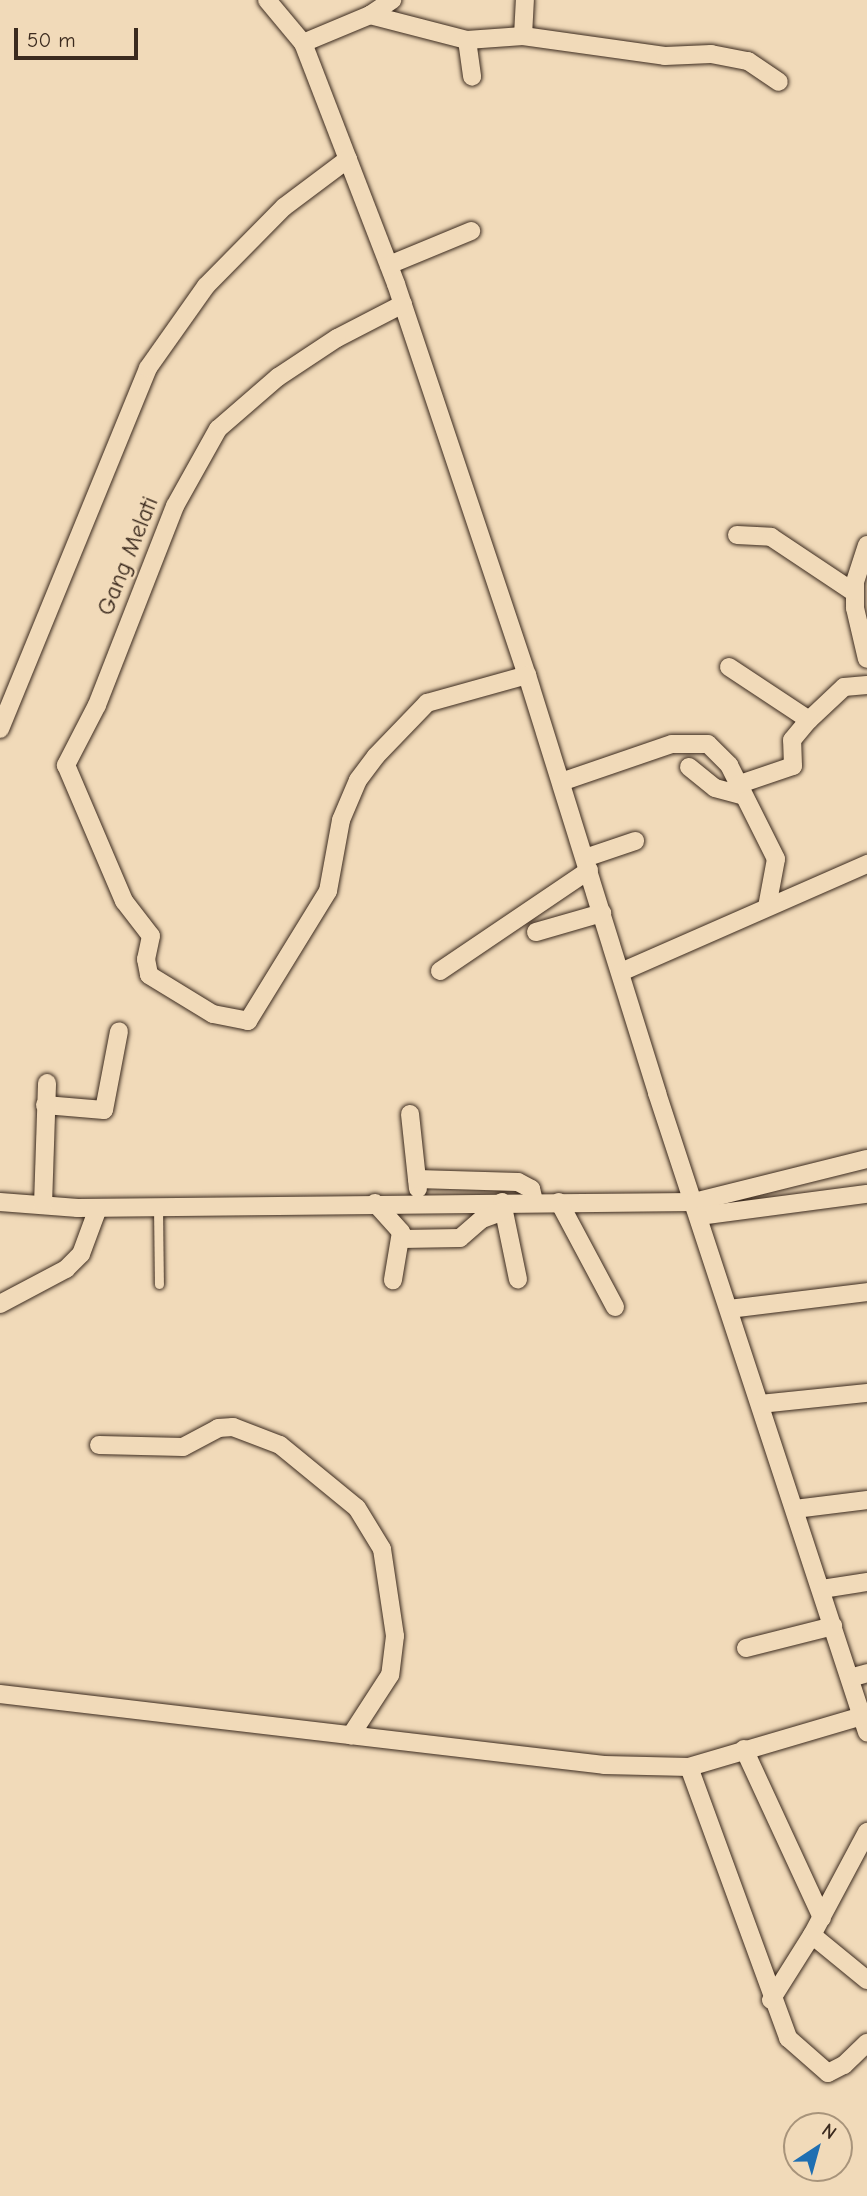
<!DOCTYPE html>
<html>
<head>
<meta charset="utf-8">
<style>
	body { margin:0 }
	#map { position:relative; width:867px; height:2196px; overflow:hidden; background:#f1dab9; font-family:"Comic Neue",sans-serif }
	div>[style] { position:absolute }
	[style*='--x'] { left:calc(var(--x)*1px); top:calc(var(--y)*1px); width:calc(var(--w)*1px); rotate:calc(var(--a)*1deg) }
	.roads { filter:drop-shadow(0 0 2px #3b2a1e) drop-shadow(0 0 2px #3b2a1e) }
	.lane>* { height:9px; margin:-4.5px; padding:0 4.5px; transform-origin:4.5px; border-radius:4.5px; background:#f1dab9 }
	.street>* { height:18px; margin:-9px; padding:0 9px; transform-origin:9px; border-radius:9px; background:#f1dab9 }
	span { translate:-50% -50%; white-space:nowrap; text-align:center; line-height:1.15; -webkit-text-stroke:5px #f1dab9; paint-order:stroke }
	.street-label { font-size:24px; color:#3b2a1e }
	.north { position:absolute; left:783px; top:2112px; width:70px; height:70px; box-sizing:border-box; background:#f1dab9; border:2px solid #a8947b; border-radius:50%; rotate:36deg; font-size:19px; font-weight:700; line-height:28px; text-align:center; color:#3b2a1e }
	.north::after { content:''; display:block; margin:auto; width:24px; height:32px; background:#1f6fb2; clip-path:polygon(50% 0,100% 100%,50% 72%,0 100%) }
	.scale { position:absolute; left:14px; top:28px; width:124px; height:32px; box-sizing:border-box; border:4px solid #3b2a1e; border-top:0; padding-left:9px; font-size:21px; line-height:24px; white-space:nowrap; color:#3b2a1e; -webkit-text-stroke:5px #f1dab9; paint-order:stroke }
</style>
</head>
<body>
<div id="map">
	<div class="roads">
		<div class="lane">
			<i style="--x:158;--y:1207;--w:77;--a:89.3"></i>
		</div>
		<div class="street">
			<i style="--x:267;--y:0;--w:56;--a:50.1"></i>
			<i style="--x:303;--y:43;--w:258;--a:68.9"></i>
			<i style="--x:396;--y:284;--w:412;--a:71.5"></i>
			<i style="--x:527;--y:675;--w:438;--a:72.7"></i>
			<i style="--x:657;--y:1093;--w:673;--a:71.81"></i>
			<i style="--x:370;--y:15;--w:100;--a:14.5"></i>
			<i style="--x:467;--y:40;--w:56;--a:-4.1"></i>
			<i style="--x:523;--y:36;--w:143;--a:8"></i>
			<i style="--x:665;--y:56;--w:46;--a:-2.5"></i>
			<i style="--x:711;--y:54;--w:38;--a:11"></i>
			<i style="--x:748;--y:61;--w:37;--a:34"></i>
			<i style="--x:523;--y:36;--w:36;--a:-87"></i>
			<i style="--x:467;--y:40;--w:37;--a:82"></i>
			<i style="--x:303;--y:43;--w:73;--a:-22.7"></i>
			<i style="--x:370;--y:15;--w:27;--a:-34"></i>
			<i style="--x:389;--y:265;--w:89;--a:-22.5"></i>
			<i style="--x:403;--y:304;--w:74;--a:152.7"></i>
			<i style="--x:337;--y:338;--w:71;--a:146.5"></i>
			<i style="--x:278;--y:377;--w:79;--a:139.1"></i>
			<i style="--x:218;--y:429;--w:88;--a:119.2"></i>
			<i style="--x:175;--y:506;--w:214;--a:111.4"></i>
			<i style="--x:97;--y:705;--w:68;--a:117.3"></i>
			<i style="--x:66;--y:765;--w:148;--a:66.9"></i>
			<i style="--x:124;--y:901;--w:44;--a:52.4"></i>
			<i style="--x:151;--y:936;--w:24;--a:102"></i>
			<i style="--x:146;--y:959;--w:16;--a:79"></i>
			<i style="--x:149;--y:975;--w:75;--a:31.4"></i>
			<i style="--x:213;--y:1014;--w:36;--a:11"></i>
			<i style="--x:248;--y:1021;--w:153;--a:-58.4"></i>
			<i style="--x:328;--y:891;--w:72;--a:-79.6"></i>
			<i style="--x:341;--y:820;--w:43;--a:-67"></i>
			<i style="--x:358;--y:780;--w:30;--a:-53"></i>
			<i style="--x:376;--y:756;--w:74;--a:-46.1"></i>
			<i style="--x:427;--y:703;--w:104;--a:-15.6"></i>
			<i style="--x:737;--y:535;--w:34;--a:3"></i>
			<i style="--x:771;--y:537;--w:101;--a:33.7"></i>
			<i style="--x:867;--y:545;--w:39;--a:108"></i>
			<i style="--x:855;--y:582;--w:26;--a:90"></i>
			<i style="--x:855;--y:608;--w:52;--a:76.8"></i>
			<i style="--x:729;--y:667;--w:96;--a:33.5"></i>
			<i style="--x:809;--y:720;--w:48;--a:-43.3"></i>
			<i style="--x:844;--y:687;--w:23;--a:-5"></i>
			<i style="--x:0;--y:729;--w:390;--a:-67.7"></i>
			<i style="--x:148;--y:368;--w:100;--a:-54.7"></i>
			<i style="--x:206;--y:286;--w:111;--a:-45.4"></i>
			<i style="--x:284;--y:207;--w:80;--a:-36.9"></i>
			<i style="--x:689;--y:767;--w:33;--a:39"></i>
			<i style="--x:715;--y:788;--w:27;--a:15"></i>
			<i style="--x:561;--y:782;--w:117;--a:-18.9"></i>
			<i style="--x:672;--y:744;--w:36;--a:0"></i>
			<i style="--x:708;--y:744;--w:30;--a:45"></i>
			<i style="--x:729;--y:765;--w:105;--a:63.4"></i>
			<i style="--x:776;--y:859;--w:49;--a:100.6"></i>
			<i style="--x:737;--y:785;--w:59;--a:-18.7"></i>
			<i style="--x:793;--y:766;--w:26;--a:-92"></i>
			<i style="--x:792;--y:740;--w:26;--a:-50"></i>
			<i style="--x:585;--y:858;--w:53;--a:-18.8"></i>
			<i style="--x:536;--y:932;--w:69;--a:-16.1"></i>
			<i style="--x:440;--y:971;--w:180;--a:-34.1"></i>
			<i style="--x:621;--y:972;--w:269;--a:-23.7"></i>
			<i style="--x:45;--y:1105;--w:59;--a:4.8"></i>
			<i style="--x:104;--y:1110;--w:80;--a:-79.2"></i>
			<i style="--x:410;--y:1114;--w:75;--a:83.9"></i>
			<i style="--x:417;--y:1179;--w:101;--a:1.7"></i>
			<i style="--x:518;--y:1182;--w:15;--a:28"></i>
			<i style="--x:531;--y:1189;--w:12;--a:76"></i>
			<i style="--x:0;--y:1202;--w:78;--a:4.4"></i>
			<i style="--x:78;--y:1208;--w:616;--a:-0.56"></i>
			<i style="--x:694;--y:1202;--w:178;--a:-14"></i>
			<i style="--x:502;--y:1202;--w:79;--a:78.3"></i>
			<i style="--x:559;--y:1202;--w:119;--a:61.9"></i>
			<i style="--x:375;--y:1203;--w:39;--a:48"></i>
			<i style="--x:401;--y:1232;--w:49;--a:99.5"></i>
			<i style="--x:43;--y:1205;--w:122;--a:-88.1"></i>
			<i style="--x:699;--y:1216;--w:169;--a:-7.5"></i>
			<i style="--x:402;--y:1239;--w:58;--a:-1"></i>
			<i style="--x:460;--y:1238;--w:29;--a:-41"></i>
			<i style="--x:482;--y:1219;--w:23;--a:-20"></i>
			<i style="--x:0;--y:1304;--w:75;--a:-27.9"></i>
			<i style="--x:66;--y:1269;--w:21;--a:-45"></i>
			<i style="--x:81;--y:1254;--w:49;--a:-69.7"></i>
			<i style="--x:729;--y:1309;--w:139;--a:-7"></i>
			<i style="--x:760;--y:1404;--w:108;--a:-5.9"></i>
			<i style="--x:99;--y:1445;--w:84;--a:1.4"></i>
			<i style="--x:183;--y:1447;--w:40;--a:-28"></i>
			<i style="--x:218;--y:1428;--w:15;--a:-4"></i>
			<i style="--x:233;--y:1427;--w:50;--a:21"></i>
			<i style="--x:280;--y:1445;--w:99;--a:39.3"></i>
			<i style="--x:357;--y:1508;--w:48;--a:58.6"></i>
			<i style="--x:382;--y:1549;--w:88;--a:81.5"></i>
			<i style="--x:395;--y:1636;--w:39;--a:97"></i>
			<i style="--x:390;--y:1675;--w:72;--a:123"></i>
			<i style="--x:795;--y:1509;--w:73;--a:-7.1"></i>
			<i style="--x:822;--y:1589;--w:46;--a:-8.8"></i>
			<i style="--x:746;--y:1648;--w:90;--a:-14.2"></i>
			<i style="--x:850;--y:1678;--w:18;--a:-16"></i>
			<i style="--x:0;--y:1694;--w:608;--a:6.7"></i>
			<i style="--x:604;--y:1765;--w:85;--a:1.3"></i>
			<i style="--x:689;--y:1767;--w:180;--a:-16.4"></i>
			<i style="--x:744;--y:1749;--w:186;--a:65.2"></i>
			<i style="--x:689;--y:1767;--w:289;--a:69.9"></i>
			<i style="--x:788;--y:2038;--w:53;--a:41.2"></i>
			<i style="--x:828;--y:2073;--w:18;--a:-27"></i>
			<i style="--x:844;--y:2065;--w:32;--a:-44"></i>
			<i style="--x:812;--y:1935;--w:71;--a:39.3"></i>
			<i style="--x:771;--y:2000;--w:77;--a:-57.8"></i>
			<i style="--x:812;--y:1935;--w:117;--a:-61.9"></i>
		</div>
	</div>
	<div class="street-label">
		<span style="left:128px;top:556px;rotate:-68deg">Gang Melati</span>
	</div>
	<div class="north">N</div>
	<div class="scale">50 m</div>
</div>
</body>
</html>
